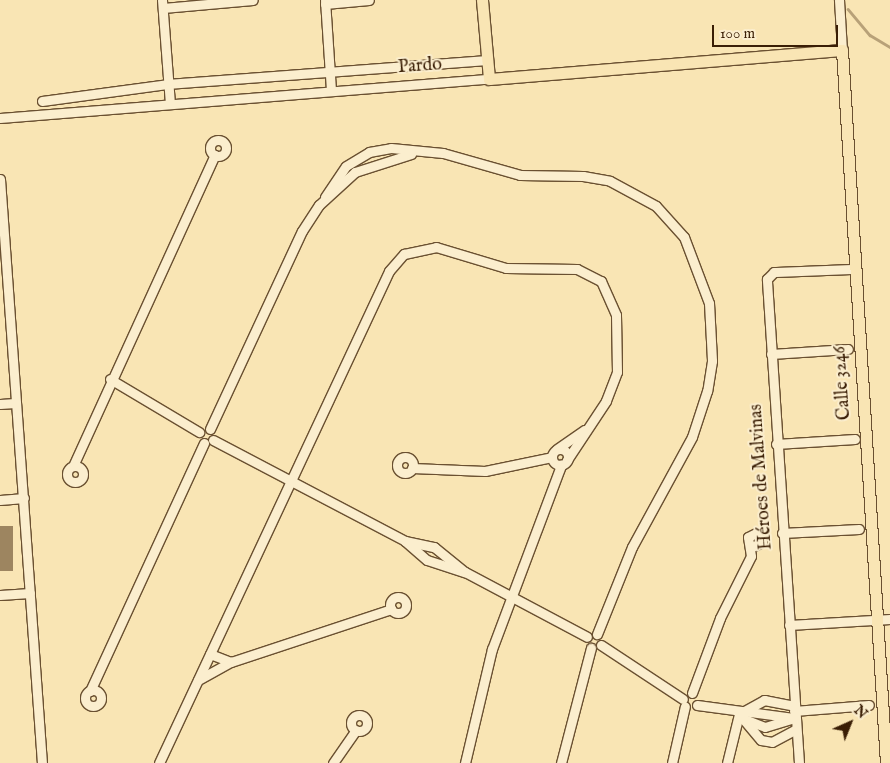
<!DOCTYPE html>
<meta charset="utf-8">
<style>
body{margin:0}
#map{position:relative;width:890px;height:763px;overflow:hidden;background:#f9e5b4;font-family:"IM FELL English",serif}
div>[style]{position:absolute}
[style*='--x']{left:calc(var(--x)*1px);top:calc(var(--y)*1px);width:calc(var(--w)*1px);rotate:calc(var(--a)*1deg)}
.stream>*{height:2.5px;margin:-1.25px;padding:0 1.25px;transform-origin:1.25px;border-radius:1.25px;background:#b8a178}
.building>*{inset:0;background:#9d8560;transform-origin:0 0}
.roads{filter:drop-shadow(1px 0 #6a5031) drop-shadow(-1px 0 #6a5031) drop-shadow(0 1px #6a5031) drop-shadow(0 -1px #6a5031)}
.minor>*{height:9px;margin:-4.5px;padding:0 4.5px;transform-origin:4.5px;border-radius:4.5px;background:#fbeece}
.minor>.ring{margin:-4.5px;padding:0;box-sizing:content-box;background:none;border:9px solid #fbeece;border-radius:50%}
.major>*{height:11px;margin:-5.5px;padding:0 5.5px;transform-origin:5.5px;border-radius:5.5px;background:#f9e5b4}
span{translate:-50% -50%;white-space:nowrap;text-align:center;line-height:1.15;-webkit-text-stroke:4px #fbeece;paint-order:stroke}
.street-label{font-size:18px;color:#3a1e05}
.north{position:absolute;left:825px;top:698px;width:50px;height:50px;-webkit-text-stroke:4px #fbeece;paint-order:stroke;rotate:44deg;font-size:14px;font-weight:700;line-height:20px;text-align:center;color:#3a1e05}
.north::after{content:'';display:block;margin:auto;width:18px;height:22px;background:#3a1e05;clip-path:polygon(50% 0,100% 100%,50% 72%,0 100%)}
.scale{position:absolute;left:712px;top:25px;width:126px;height:22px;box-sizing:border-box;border:2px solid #3a1e05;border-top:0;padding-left:6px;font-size:15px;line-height:18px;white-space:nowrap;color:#3a1e05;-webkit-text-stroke:4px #fbeece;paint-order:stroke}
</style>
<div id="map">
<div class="stream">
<div style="--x:848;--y:9;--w:34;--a:50"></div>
<div style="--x:870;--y:35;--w:23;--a:31"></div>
</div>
<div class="building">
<div style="left:0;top:526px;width:13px;height:45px"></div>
</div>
<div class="roads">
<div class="minor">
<div style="--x:162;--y:0;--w:104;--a:85.6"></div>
<div style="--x:325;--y:0;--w:91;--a:86.2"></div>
<div style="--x:839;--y:0;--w:50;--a:86.6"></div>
<div style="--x:325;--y:4;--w:44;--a:-5.2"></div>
<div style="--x:163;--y:8;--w:90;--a:-5.1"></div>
<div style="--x:42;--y:101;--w:126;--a:-7.7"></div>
<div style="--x:167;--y:84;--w:321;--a:-4.3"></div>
<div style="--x:0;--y:118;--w:491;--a:-4.6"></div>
<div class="ring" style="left:210px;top:140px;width:7px;height:7px"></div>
<div style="--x:0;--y:179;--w:586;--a:85.89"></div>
<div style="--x:325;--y:197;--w:37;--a:-56"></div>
<div style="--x:346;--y:166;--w:27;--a:-31"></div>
<div style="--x:369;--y:152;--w:22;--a:-10"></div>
<div style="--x:391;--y:148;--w:52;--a:5.5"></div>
<div style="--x:443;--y:153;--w:80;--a:15.9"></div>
<div style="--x:520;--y:175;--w:63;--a:0.9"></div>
<div style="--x:583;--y:176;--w:27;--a:10"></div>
<div style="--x:610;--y:181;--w:52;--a:28.5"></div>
<div style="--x:656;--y:206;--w:42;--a:47.9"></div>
<div style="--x:684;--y:237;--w:71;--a:69.3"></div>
<div style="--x:709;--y:303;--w:58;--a:87"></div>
<div style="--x:712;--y:361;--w:30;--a:99"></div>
<div style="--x:707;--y:391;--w:48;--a:108.1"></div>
<div style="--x:692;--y:437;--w:125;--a:118.6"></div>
<div style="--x:632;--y:547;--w:94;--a:111.9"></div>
<div style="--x:771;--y:354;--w:77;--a:-3.7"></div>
<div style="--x:110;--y:379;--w:104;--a:30.8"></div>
<div style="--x:0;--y:404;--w:15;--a:-4"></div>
<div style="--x:210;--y:429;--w:218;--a:-65.1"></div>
<div style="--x:302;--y:231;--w:31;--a:-57"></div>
<div style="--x:319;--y:205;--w:49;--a:-42.5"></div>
<div style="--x:355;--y:172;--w:59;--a:-17.8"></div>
<div style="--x:213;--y:440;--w:217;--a:27.7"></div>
<div style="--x:405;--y:541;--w:29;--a:41"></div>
<div style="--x:427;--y:560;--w:40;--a:18"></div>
<div style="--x:465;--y:572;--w:138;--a:28"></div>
<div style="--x:776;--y:444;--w:79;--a:-3.6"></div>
<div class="ring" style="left:552px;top:449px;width:7px;height:7px"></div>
<div style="--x:557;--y:449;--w:33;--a:-35"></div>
<div class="ring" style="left:397px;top:457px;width:7px;height:7px"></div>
<div style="--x:73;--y:466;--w:342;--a:-65.5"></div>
<div class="ring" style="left:67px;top:466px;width:7px;height:7px"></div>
<div style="--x:412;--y:468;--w:73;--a:2.4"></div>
<div style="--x:485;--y:471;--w:68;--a:-11.8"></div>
<div style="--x:0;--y:500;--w:24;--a:-5"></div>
<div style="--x:782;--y:533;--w:77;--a:-3"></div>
<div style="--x:405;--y:541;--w:30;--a:12"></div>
<div style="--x:434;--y:547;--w:40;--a:39"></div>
<div style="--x:0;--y:595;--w:30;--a:-4"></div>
<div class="ring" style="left:390px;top:597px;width:7px;height:7px"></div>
<div style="--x:789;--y:625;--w:101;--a:-3.4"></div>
<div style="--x:601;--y:645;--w:98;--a:33.4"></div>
<div style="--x:210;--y:654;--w:22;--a:21"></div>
<div style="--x:198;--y:680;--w:38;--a:-29"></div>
<div style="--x:231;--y:662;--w:169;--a:-18.3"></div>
<div class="ring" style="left:85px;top:690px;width:7px;height:7px"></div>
<div style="--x:90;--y:691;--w:273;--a:-65.3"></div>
<div style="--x:692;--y:693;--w:80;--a:-69.5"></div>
<div style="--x:720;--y:618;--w:69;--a:-63.4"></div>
<div style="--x:751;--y:556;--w:19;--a:-99"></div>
<div style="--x:748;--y:537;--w:9;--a:-27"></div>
<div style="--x:756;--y:533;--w:11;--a:56"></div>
<div style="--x:762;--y:542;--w:11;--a:153"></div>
<div style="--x:697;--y:705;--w:99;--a:7.6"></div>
<div style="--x:794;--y:711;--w:75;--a:-4.6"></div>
<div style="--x:739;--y:714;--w:34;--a:50"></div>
<div style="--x:761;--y:740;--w:11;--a:10"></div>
<div style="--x:772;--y:742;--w:26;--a:-28"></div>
<div class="ring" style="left:351px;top:715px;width:7px;height:7px"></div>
<div style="--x:744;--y:719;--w:22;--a:21"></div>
<div style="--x:765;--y:727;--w:30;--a:-17"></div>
<div style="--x:159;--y:763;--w:543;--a:-64.94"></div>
<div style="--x:389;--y:271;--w:23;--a:-49"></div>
<div style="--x:404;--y:254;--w:33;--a:-12"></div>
<div style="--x:436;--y:247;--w:73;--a:16.7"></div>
<div style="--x:506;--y:268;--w:71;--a:0.8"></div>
<div style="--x:577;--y:269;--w:27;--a:27"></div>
<div style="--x:601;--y:281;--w:37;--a:66"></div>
<div style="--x:616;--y:315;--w:57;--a:89"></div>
<div style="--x:617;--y:372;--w:31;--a:111"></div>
<div style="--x:606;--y:401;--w:71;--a:123.5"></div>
<div style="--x:333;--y:763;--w:40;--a:-55.1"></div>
<div style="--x:465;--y:763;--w:117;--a:-76.7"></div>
<div style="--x:492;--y:649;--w:197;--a:-69.4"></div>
<div style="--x:561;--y:763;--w:119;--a:-75.4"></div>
<div style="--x:672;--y:763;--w:58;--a:-77.2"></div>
<div style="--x:727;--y:763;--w:50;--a:-76.2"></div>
<div style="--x:739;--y:714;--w:29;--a:-29"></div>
<div style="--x:764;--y:700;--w:31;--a:11"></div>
<div style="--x:799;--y:763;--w:485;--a:-93.8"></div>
<div style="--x:767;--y:279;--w:10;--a:-45"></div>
<div style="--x:774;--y:272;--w:79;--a:-2.2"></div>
</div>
<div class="major">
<div style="--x:482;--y:0;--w:79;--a:84.9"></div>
<div style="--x:489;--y:79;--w:354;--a:-4.7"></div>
<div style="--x:842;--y:50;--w:714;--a:86.47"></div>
</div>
</div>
<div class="street-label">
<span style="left:420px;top:67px;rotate:-4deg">Pardo</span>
<span style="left:843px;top:383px;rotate:-94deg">Calle 3246</span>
<span style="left:762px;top:477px;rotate:-94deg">Héroes de Malvinas</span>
</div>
<div class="north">N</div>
<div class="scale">100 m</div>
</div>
